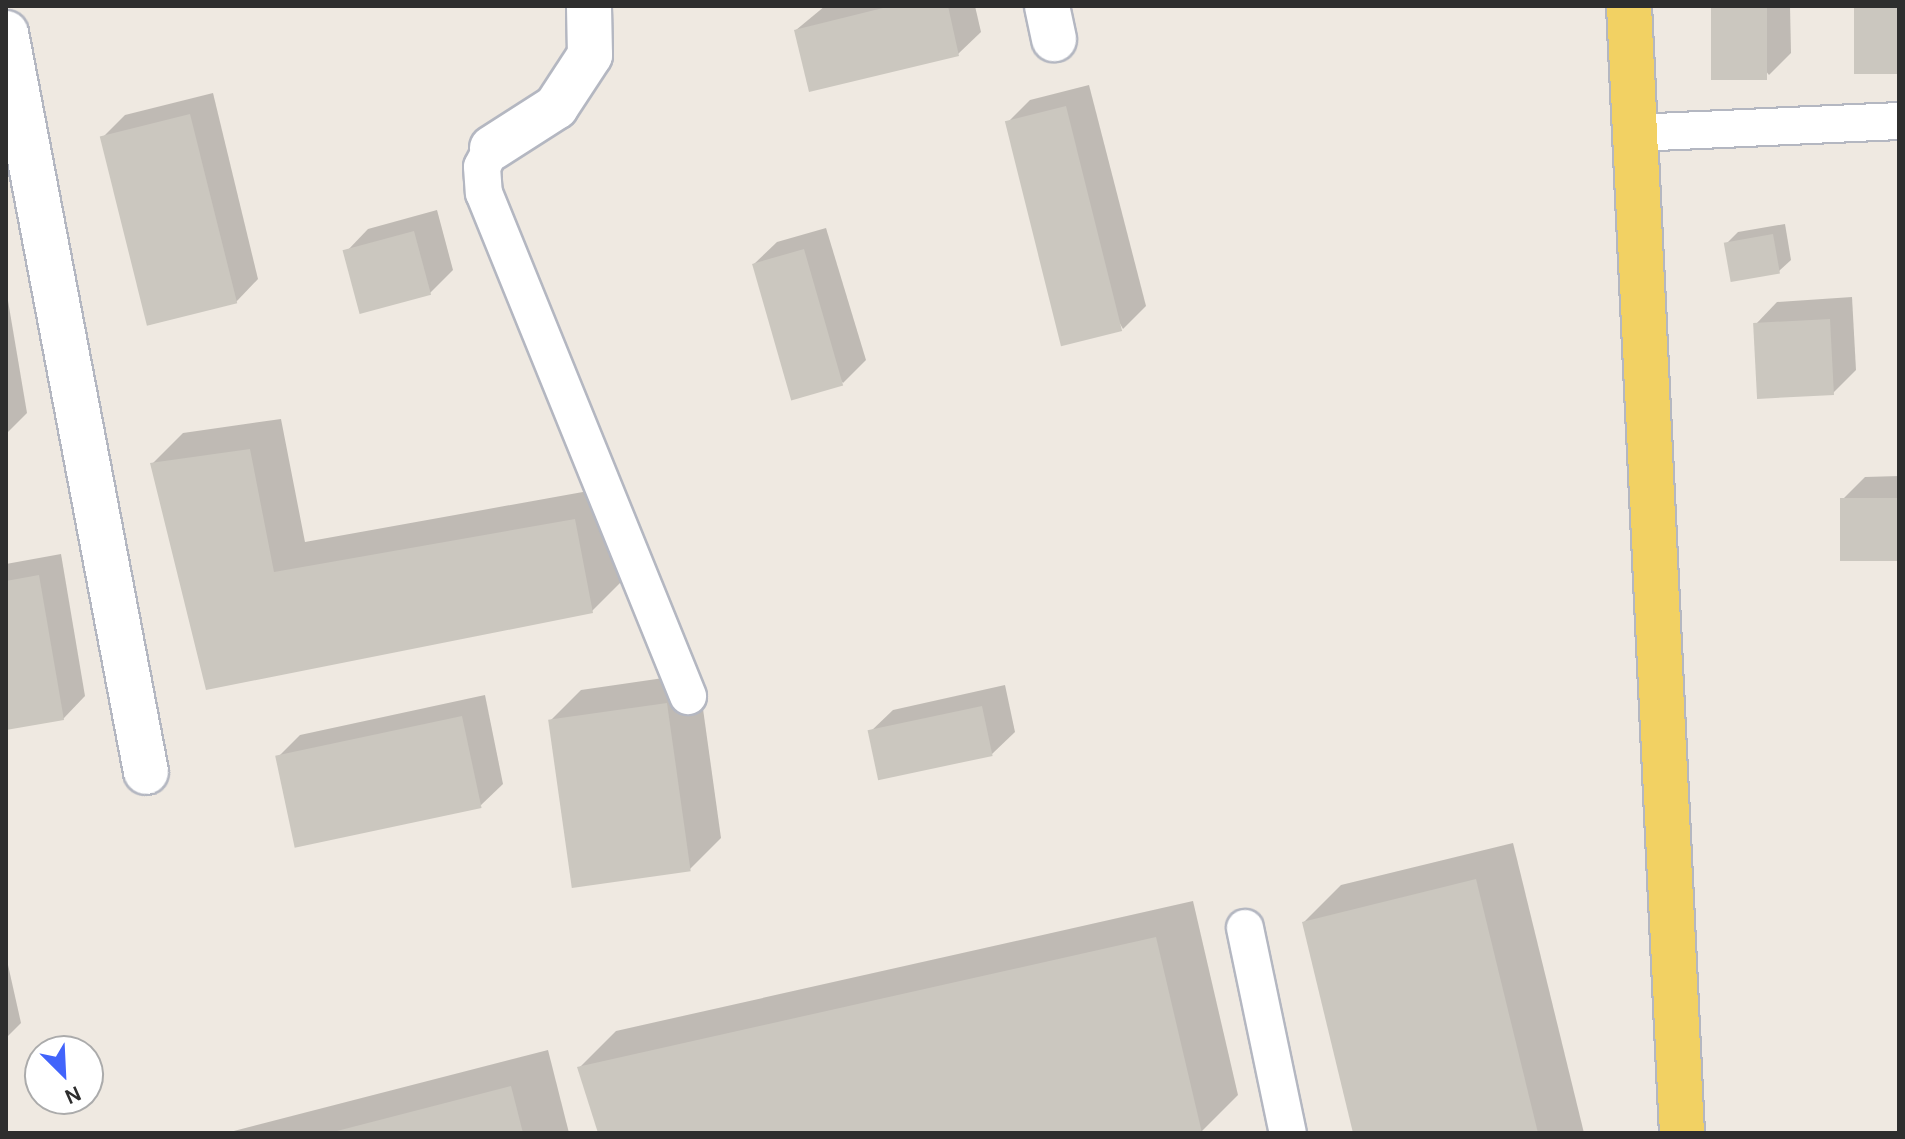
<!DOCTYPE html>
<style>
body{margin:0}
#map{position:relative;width:1905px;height:1139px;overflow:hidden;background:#efe9e1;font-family:Karla,sans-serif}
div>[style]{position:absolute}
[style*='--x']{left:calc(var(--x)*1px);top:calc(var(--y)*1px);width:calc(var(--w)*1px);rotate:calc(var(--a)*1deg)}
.shadow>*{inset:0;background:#0003}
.building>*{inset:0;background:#cbc7bf;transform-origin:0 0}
.roads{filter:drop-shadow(2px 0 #b4b7c1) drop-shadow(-2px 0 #b4b7c1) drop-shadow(0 2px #b4b7c1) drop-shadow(0 -2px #b4b7c1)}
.lane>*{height:36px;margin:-18px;padding:0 18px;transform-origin:18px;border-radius:18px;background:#fff}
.street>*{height:44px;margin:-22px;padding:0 22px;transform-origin:22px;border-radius:22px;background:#fff}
.primary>*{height:44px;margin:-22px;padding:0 22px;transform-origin:22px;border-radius:22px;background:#f2d163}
span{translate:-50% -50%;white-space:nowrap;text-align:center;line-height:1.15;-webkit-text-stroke:8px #fff;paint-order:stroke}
.frame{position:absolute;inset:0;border:8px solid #2e2e2e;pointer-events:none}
.north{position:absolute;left:24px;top:1035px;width:80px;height:80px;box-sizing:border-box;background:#fff;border:2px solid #ababab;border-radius:50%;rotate:156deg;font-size:22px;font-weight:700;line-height:32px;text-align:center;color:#2e2e2e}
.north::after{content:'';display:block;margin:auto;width:28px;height:36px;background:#4264fb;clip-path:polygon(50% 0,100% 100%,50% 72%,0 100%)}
</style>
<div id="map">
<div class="shadow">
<div style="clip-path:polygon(825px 6px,975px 6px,981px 32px,958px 54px,796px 30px)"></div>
<div style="clip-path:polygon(1713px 6px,1790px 6px,1791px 53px,1769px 75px)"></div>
<div style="clip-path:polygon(1089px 85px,1146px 306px,1123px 329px,1007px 123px,1030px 100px)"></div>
<div style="clip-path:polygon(213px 93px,258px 279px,236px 302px,102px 138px,125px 115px)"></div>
<div style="clip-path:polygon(437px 210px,453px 270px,430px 293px,346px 252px,368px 229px)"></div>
<div style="clip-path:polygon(1785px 224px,1791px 260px,1779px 271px,1726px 244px,1738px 232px)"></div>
<div style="clip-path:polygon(826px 228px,866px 360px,843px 383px,754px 264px,777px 242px)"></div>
<div style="clip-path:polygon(6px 289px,27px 413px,6px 434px)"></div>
<div style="clip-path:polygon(1852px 297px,1856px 370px,1833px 393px,1755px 325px,1777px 302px)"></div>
<div style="clip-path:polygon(281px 419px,305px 542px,605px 488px,623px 580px,592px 611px,208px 687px,152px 464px,183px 433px)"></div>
<div style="clip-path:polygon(1899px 476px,1899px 559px,1842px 500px,1865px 477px)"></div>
<div style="clip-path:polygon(61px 554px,85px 696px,63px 719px,6px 728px,6px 564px)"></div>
<div style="clip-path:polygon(698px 673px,721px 838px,690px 869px,550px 721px,581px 690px)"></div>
<div style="clip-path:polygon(1005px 685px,1015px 732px,992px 754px,870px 732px,893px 710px)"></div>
<div style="clip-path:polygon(485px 695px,503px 784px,480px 806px,277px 758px,300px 735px)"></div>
<div style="clip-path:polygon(1513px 843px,1584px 1133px,1355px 1133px,1304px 922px,1341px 885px)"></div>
<div style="clip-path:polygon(1193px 901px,1238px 1095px,1201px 1132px,600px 1133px,579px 1068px,616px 1031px)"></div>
<div style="clip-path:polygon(6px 956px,21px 1023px,6px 1038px)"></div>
<div style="clip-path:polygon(548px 1050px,569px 1133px,226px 1133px)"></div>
</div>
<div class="building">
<div style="clip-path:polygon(891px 6px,948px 6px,959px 56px,809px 92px,794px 30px)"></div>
<div style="left:1711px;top:6px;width:56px;height:74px"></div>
<div style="left:1854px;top:6px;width:45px;height:68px"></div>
<div style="left:1066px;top:106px;width:232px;height:63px;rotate:76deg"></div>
<div style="left:190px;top:114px;width:195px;height:93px;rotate:76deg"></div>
<div style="left:414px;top:231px;width:66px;height:74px;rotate:75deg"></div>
<div style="left:1773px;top:234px;width:40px;height:50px;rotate:80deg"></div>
<div style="left:804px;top:249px;width:142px;height:54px;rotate:74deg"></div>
<div style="left:1830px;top:319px;width:76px;height:77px;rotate:87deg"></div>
<div style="clip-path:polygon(250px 449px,274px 572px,575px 519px,593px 613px,206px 690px,150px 463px)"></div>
<div style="left:1899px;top:498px;width:63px;height:59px;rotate:90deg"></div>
<div style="clip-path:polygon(39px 575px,64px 720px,6px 730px,6px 581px)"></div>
<div style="left:667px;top:703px;width:170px;height:120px;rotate:82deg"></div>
<div style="left:982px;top:706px;width:51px;height:117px;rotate:78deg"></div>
<div style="left:462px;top:716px;width:94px;height:191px;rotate:78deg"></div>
<div style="clip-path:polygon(1476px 879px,1538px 1133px,1353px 1133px,1302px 922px)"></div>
<div style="clip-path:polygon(1156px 937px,1202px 1133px,598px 1133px,577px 1067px)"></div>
<div style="clip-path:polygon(511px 1086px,523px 1133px,333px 1133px,333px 1132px)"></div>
</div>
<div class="roads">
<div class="lane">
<div style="--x:1635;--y:133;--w:264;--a:-2.6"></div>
<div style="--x:492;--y:148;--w:21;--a:118"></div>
<div style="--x:482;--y:167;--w:26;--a:86"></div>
<div style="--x:484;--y:193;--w:543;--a:67.92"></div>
<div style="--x:1245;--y:928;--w:209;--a:78.2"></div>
</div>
<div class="street">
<div style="--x:1047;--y:6;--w:34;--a:78"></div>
<div style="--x:6;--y:33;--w:752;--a:79.27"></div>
<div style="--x:492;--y:148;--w:76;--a:-32.6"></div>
<div style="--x:556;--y:107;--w:62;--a:-56.8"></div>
<div style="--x:590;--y:55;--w:49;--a:-91.2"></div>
</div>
<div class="primary">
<div style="--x:1629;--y:6;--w:1128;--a:87.31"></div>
</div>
</div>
<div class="frame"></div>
<div class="north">N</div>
</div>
